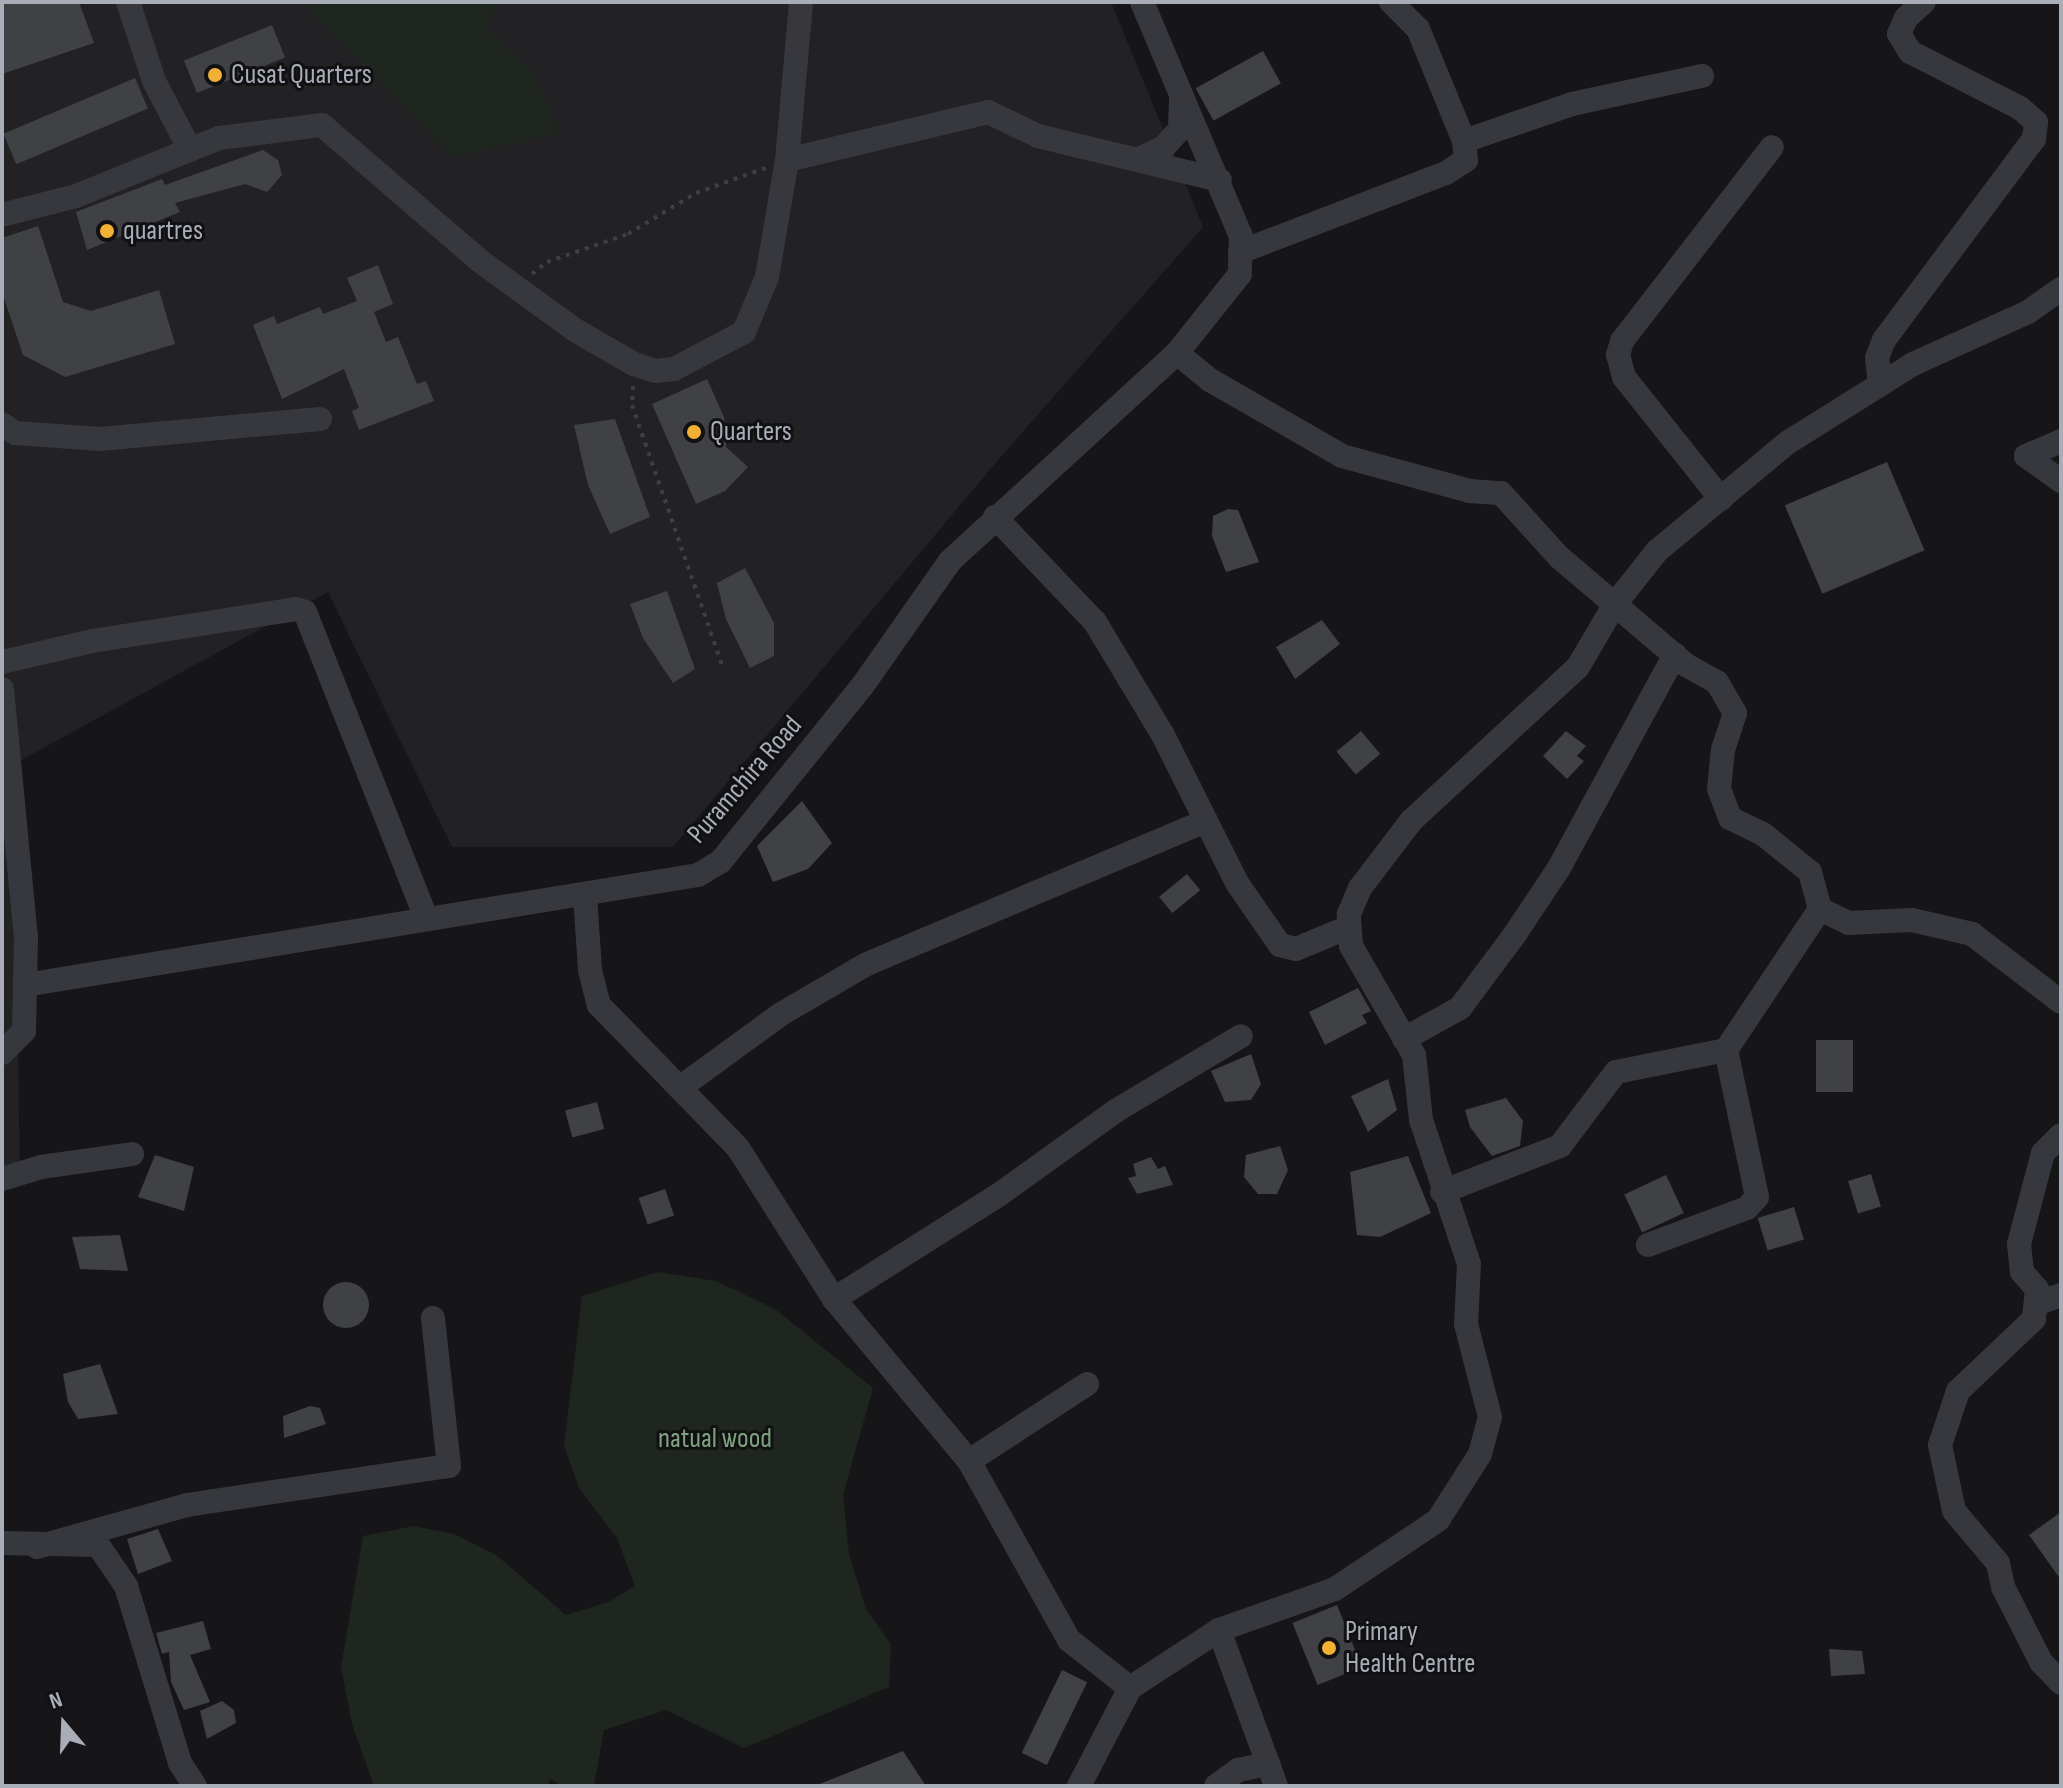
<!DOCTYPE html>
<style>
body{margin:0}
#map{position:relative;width:2063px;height:1788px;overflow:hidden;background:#161618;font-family:"Sofia Sans Condensed",sans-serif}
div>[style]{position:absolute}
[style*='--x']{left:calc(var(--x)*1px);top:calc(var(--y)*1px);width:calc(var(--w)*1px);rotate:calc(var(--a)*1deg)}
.built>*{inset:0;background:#222225}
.green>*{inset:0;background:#1e261f}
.building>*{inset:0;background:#404145;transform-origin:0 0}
.round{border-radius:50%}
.path>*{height:4px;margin-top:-2px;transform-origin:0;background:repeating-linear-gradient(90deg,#3d3f44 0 4px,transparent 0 10px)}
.minor>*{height:24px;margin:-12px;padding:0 12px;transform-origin:12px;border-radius:12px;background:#37383d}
.dots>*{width:22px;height:22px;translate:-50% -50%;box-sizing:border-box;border:4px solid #111113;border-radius:50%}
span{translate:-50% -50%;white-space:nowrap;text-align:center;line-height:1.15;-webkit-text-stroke:6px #111113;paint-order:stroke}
.poi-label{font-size:28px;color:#a8adb8}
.left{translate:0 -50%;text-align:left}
.street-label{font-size:28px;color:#a8adb8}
.park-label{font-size:28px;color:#7fa381}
.frame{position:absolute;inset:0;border:4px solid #a8adb8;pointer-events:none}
.north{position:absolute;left:24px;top:1684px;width:80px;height:80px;-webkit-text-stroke:6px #111113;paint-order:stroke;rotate:341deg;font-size:22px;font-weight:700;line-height:32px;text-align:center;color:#a8adb8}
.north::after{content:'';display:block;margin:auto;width:28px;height:36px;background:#a8adb8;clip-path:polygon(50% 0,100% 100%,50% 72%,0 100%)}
</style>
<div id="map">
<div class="built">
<div style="clip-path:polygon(2px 2px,1111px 2px,1203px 227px,998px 460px,673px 847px,452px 847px,328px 592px,14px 764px,20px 1182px,2px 1183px)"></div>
</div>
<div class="green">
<div style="clip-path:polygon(302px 2px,494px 2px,489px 31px,534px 74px,560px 132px,453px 158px)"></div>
<div style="clip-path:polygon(658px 1272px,716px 1281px,775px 1309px,873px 1388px,843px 1495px,849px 1554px,866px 1609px,891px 1645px,889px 1687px,744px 1748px,666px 1710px,604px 1730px,594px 1786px,563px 1786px,550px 1779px,548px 1786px,374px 1786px,352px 1724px,341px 1667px,363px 1536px,414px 1526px,454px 1534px,496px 1555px,566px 1615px,608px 1602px,635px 1586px,617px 1538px,579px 1488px,564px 1446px,582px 1296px)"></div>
</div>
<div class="building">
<div style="clip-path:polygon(2px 2px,79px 2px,94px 43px,2px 74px)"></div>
<div style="left:272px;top:25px;width:35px;height:95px;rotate:68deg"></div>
<div style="left:1263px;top:51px;width:37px;height:77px;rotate:61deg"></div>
<div style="left:135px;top:78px;width:33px;height:143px;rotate:67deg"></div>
<div style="clip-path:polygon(263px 150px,278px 160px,282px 175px,267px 192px,245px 184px,175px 203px,180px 212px,87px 250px,76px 212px,162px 179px,165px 185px)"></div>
<div style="clip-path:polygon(38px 226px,63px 302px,91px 311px,159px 290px,175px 344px,65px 377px,23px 355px,2px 292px,2px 238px)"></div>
<div style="clip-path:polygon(378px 265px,393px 304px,374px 312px,386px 342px,398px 337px,417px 384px,426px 381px,434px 401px,359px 430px,352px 411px,359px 408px,344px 369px,282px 399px,253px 325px,274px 316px,277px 324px,320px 307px,323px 314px,357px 301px,347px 278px)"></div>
<div style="clip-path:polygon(707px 379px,724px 417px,726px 447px,748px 467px,725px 491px,696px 504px,652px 404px)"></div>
<div style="clip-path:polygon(615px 419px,650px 517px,610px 534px,588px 485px,574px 425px)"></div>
<div style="left:1887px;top:462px;width:96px;height:111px;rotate:67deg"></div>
<div style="clip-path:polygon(1228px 509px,1238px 510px,1259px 562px,1226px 572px,1212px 536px,1213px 516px)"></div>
<div style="clip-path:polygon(745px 568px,774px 623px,774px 656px,750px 668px,726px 619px,717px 583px)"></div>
<div style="clip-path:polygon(667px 591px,695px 669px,673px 683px,643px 638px,630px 604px)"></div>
<div style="clip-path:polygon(1322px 620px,1340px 644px,1295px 679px,1276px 647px)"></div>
<div style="left:1361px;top:731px;width:30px;height:32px;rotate:50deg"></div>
<div style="clip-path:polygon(1566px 731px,1586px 746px,1577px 756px,1584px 761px,1567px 779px,1543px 756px)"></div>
<div style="clip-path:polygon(802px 801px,832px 843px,808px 869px,773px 882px,757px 846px)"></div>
<div style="left:1187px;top:874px;width:21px;height:36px;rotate:51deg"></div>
<div style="clip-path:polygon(1358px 988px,1371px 1011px,1362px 1015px,1367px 1023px,1325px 1045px,1309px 1012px)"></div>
<div style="left:1816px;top:1040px;width:37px;height:52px"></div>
<div style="clip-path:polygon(1251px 1054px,1261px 1084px,1251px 1100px,1225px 1102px,1211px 1071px)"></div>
<div style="clip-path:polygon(1388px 1079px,1397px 1110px,1368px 1132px,1351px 1096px)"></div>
<div style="clip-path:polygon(1506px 1098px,1523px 1121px,1520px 1146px,1492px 1156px,1470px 1127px,1465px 1110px)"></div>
<div style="left:597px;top:1102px;width:28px;height:33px;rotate:75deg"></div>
<div style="clip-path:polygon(1280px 1146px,1288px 1170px,1277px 1194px,1258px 1194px,1244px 1177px,1246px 1155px)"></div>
<div style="clip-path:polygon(155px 1155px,194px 1167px,184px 1211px,138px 1197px)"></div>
<div style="clip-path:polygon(1408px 1156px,1431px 1213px,1380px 1237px,1357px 1235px,1350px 1172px)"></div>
<div style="clip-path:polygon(1151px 1157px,1158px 1169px,1165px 1166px,1173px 1185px,1137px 1194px,1128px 1178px,1136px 1176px,1133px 1164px)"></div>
<div style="left:1871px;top:1174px;width:34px;height:24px;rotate:73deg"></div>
<div style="left:1666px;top:1175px;width:42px;height:46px;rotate:65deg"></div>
<div style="left:665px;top:1189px;width:28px;height:28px;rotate:71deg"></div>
<div style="left:1794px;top:1207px;width:34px;height:38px;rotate:73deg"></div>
<div style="clip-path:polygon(120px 1235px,128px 1271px,80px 1269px,72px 1237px)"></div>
<div class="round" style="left:323px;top:1282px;width:46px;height:46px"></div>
<div style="clip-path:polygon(100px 1364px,118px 1414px,78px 1419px,68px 1402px,63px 1374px)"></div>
<div style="clip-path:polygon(310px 1406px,320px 1408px,326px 1424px,284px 1438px,283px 1416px)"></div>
<div style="clip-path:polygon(2061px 1512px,2061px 1580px,2029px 1535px)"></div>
<div style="clip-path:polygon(158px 1529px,172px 1561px,138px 1574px,127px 1539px)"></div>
<div style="left:1337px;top:1605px;width:67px;height:48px;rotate:68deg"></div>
<div style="clip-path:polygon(203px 1621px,211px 1649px,190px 1655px,210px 1702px,184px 1710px,171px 1682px,169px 1652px,162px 1654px,156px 1633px)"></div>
<div style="clip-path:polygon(1829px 1649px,1862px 1651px,1865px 1674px,1831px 1676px)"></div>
<div style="left:1062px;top:1670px;width:28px;height:92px;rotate:26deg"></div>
<div style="clip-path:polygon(222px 1701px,234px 1710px,236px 1723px,207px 1739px,200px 1711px)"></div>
<div style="clip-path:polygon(903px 1751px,926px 1786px,817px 1786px,817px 1785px)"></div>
</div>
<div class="path">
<div style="--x:532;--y:274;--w:19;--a:-39"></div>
<div style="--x:547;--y:262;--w:86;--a:-19.1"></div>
<div style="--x:628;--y:234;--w:79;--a:-31.1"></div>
<div style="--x:696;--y:193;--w:74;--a:-19.7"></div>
<div style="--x:633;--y:386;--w:19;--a:93"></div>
<div style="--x:632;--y:405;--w:278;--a:70.9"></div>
</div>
<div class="minor">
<div style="--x:128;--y:2;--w:83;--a:71.8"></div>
<div style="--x:154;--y:81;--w:78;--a:62.4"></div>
<div style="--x:1142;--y:2;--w:254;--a:67.1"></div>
<div style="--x:1241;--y:236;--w:38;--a:92"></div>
<div style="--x:1240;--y:274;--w:101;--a:128.6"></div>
<div style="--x:1177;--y:353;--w:43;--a:39.3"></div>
<div style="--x:1210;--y:380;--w:152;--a:29.9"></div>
<div style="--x:1342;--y:456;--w:133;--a:15.3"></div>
<div style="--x:1470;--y:491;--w:31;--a:4"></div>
<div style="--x:1501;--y:493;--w:86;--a:47.8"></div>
<div style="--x:1559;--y:557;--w:167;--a:40.4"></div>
<div style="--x:1686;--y:665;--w:35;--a:29"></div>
<div style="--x:1717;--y:682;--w:36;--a:60"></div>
<div style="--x:1735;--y:713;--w:38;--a:108"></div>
<div style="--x:1723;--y:749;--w:40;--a:95.7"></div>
<div style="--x:1719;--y:789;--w:31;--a:69"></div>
<div style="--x:1730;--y:818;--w:37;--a:26"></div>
<div style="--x:1763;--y:834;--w:60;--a:39"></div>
<div style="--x:1810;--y:872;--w:38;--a:75"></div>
<div style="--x:1820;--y:909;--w:32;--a:26"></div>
<div style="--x:1849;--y:923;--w:63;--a:-2.7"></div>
<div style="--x:1912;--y:920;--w:62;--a:13.1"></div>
<div style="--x:1972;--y:934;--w:112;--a:37.4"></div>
<div style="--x:1464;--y:141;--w:114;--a:-18.9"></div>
<div style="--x:1572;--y:104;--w:133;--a:-12.2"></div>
<div style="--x:787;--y:160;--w:207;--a:-13.4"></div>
<div style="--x:988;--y:112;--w:55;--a:25.6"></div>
<div style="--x:1038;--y:136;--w:187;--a:13.6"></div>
<div style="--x:1137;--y:160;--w:29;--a:-25"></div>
<div style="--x:1163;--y:148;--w:25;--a:-48"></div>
<div style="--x:1180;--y:129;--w:31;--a:-88"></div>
<div style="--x:2;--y:215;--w:76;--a:-14.4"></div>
<div style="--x:76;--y:196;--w:154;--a:-22.1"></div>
<div style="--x:219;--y:138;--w:104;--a:-7.2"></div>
<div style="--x:322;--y:125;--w:208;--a:40.7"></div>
<div style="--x:480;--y:261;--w:117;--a:36"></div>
<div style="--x:575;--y:330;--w:68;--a:30"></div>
<div style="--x:634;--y:364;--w:22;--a:18"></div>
<div style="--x:655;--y:371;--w:19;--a:-6"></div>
<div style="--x:674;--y:369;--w:79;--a:-27.9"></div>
<div style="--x:744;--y:332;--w:60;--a:-67.3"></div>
<div style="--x:767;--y:277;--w:119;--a:-80.3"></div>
<div style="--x:787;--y:160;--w:159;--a:-84.9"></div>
<div style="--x:1240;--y:252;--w:221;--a:-21"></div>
<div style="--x:1446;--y:173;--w:24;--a:-33"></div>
<div style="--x:1466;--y:160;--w:19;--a:-96"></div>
<div style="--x:1464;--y:141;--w:121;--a:-112.3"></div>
<div style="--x:1418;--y:29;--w:38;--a:-135"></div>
<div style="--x:1880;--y:385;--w:27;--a:-96"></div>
<div style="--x:1877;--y:358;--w:19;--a:-69"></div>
<div style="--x:1884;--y:340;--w:251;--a:-53.3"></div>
<div style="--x:2034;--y:139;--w:17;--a:-83"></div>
<div style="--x:2036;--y:122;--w:21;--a:-139"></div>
<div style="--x:2020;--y:108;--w:123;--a:-153"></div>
<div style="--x:1910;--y:52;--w:21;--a:-121"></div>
<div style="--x:1899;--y:34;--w:17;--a:-66"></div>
<div style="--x:1906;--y:18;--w:24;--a:-42"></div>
<div style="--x:2;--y:424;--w:16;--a:35"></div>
<div style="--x:15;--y:433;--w:85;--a:4"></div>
<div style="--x:100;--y:439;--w:221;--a:-5.2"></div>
<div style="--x:2026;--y:456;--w:43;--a:35.5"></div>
<div style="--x:2026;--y:456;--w:38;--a:-23"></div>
<div style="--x:1721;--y:499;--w:156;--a:-128.5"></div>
<div style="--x:1624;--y:377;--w:23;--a:-105"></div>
<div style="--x:1618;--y:355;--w:15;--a:-74"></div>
<div style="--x:1622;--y:341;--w:245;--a:-52.3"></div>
<div style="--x:995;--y:517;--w:145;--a:46.4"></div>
<div style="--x:1095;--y:622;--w:132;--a:59"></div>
<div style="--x:1163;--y:735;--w:165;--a:63.4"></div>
<div style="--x:1237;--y:883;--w:75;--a:55.3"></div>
<div style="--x:1280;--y:945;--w:16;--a:14"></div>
<div style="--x:1296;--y:949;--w:57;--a:-22.5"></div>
<div style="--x:2;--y:662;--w:92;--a:-13.1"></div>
<div style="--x:92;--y:641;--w:206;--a:-8.9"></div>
<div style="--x:296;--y:609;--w:9;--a:18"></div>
<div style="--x:305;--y:612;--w:328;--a:68.4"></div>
<div style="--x:2;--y:689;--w:249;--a:84.5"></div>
<div style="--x:26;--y:937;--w:94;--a:91.2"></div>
<div style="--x:24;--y:1031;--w:31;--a:135"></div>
<div style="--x:585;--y:896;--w:74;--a:86.1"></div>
<div style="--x:590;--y:970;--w:36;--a:76"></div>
<div style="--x:599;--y:1005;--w:199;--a:45.8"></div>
<div style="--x:738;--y:1148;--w:179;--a:57.6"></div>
<div style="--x:834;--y:1299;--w:211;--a:50.2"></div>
<div style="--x:969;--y:1461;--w:205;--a:60.8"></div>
<div style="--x:1069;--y:1640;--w:78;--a:38.2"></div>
<div style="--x:25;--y:985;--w:682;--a:-9.28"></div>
<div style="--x:698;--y:875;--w:27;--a:-31"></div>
<div style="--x:721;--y:861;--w:226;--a:-51.1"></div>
<div style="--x:863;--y:685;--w:151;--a:-54.9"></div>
<div style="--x:950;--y:561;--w:308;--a:-42.5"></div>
<div style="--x:1404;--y:1039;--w:64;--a:-29"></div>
<div style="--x:1460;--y:1008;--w:89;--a:-53.3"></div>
<div style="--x:1513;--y:937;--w:83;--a:-56.3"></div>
<div style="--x:1559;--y:868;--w:243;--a:-61.5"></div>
<div style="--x:681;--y:1087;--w:124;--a:-36.1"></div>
<div style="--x:781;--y:1014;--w:99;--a:-30.2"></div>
<div style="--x:867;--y:964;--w:365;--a:-22.9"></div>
<div style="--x:2061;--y:1135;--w:25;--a:135"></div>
<div style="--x:2043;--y:1153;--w:94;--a:104.8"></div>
<div style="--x:2019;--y:1244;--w:28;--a:84"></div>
<div style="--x:2022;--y:1272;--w:23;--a:49"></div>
<div style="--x:2037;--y:1289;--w:30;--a:96"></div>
<div style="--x:2034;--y:1319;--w:105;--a:136.5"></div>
<div style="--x:1958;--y:1391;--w:57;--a:108.4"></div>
<div style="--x:1940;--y:1445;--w:67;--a:78"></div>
<div style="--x:1954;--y:1511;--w:68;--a:49.8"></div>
<div style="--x:1998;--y:1563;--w:25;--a:78"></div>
<div style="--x:2003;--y:1587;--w:84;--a:63.1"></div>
<div style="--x:2041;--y:1662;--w:29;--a:46"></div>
<div style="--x:2;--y:1179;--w:41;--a:-17.1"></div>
<div style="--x:41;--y:1167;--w:92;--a:-8.1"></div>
<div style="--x:1442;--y:1192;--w:127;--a:-21.3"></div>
<div style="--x:1560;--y:1146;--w:93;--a:-52.9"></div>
<div style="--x:1616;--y:1072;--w:112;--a:-11.3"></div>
<div style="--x:1648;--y:1245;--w:106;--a:-20.5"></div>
<div style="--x:1747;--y:1208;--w:15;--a:-48"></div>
<div style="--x:1757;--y:1197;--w:150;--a:-101.9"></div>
<div style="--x:1726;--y:1050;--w:169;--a:-56.3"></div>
<div style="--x:834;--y:1299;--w:196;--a:-32.3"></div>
<div style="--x:1000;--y:1194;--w:144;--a:-35.7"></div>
<div style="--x:1117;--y:1110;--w:144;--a:-30.8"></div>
<div style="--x:2036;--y:1304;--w:27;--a:-20"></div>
<div style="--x:969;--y:1461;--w:141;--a:-33.1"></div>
<div style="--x:2;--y:1543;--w:96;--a:1.2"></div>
<div style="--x:98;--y:1545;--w:50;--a:55.7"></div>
<div style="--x:126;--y:1586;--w:185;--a:73"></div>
<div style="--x:180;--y:1763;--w:27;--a:57"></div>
<div style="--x:37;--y:1547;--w:156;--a:-15.6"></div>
<div style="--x:187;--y:1505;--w:265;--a:-8.5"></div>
<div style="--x:449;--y:1466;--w:149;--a:-96.2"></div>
<div style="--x:1219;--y:1630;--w:166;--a:69.9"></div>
<div style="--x:1079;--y:1786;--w:110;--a:-62.5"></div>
<div style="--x:1130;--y:1688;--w:106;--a:-33.1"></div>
<div style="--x:1219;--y:1630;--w:123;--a:-19.5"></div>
<div style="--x:1335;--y:1589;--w:124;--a:-33.8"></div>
<div style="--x:1438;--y:1520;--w:78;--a:-57.5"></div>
<div style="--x:1480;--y:1454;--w:38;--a:-75"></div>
<div style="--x:1490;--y:1417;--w:96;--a:-104.5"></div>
<div style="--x:1466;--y:1324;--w:60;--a:-87.1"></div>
<div style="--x:1469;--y:1264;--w:152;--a:-108.4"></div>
<div style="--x:1421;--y:1120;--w:65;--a:-96.1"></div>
<div style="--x:1414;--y:1055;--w:126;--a:-120"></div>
<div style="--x:1351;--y:946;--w:32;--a:-94"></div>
<div style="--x:1349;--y:914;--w:28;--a:-67"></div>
<div style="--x:1360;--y:888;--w:84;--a:-52.7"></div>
<div style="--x:1411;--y:821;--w:227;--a:-42.7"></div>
<div style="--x:1578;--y:667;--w:73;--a:-59.6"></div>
<div style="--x:1615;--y:604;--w:68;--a:-51.6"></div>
<div style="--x:1657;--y:551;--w:169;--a:-39.7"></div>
<div style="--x:1787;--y:443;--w:149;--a:-32.1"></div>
<div style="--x:1913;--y:364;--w:126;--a:-24.3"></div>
<div style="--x:2028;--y:312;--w:40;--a:-34.9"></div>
<div style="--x:1216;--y:1786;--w:27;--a:-36"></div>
<div style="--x:1238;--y:1770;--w:31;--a:-11"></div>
</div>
<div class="dots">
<div style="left:215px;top:75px;background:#f2b134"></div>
<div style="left:107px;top:231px;background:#f2b134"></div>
<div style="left:694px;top:432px;background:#f2b134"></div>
<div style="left:1329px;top:1648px;background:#f2b134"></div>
</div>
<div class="poi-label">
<span class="left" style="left:231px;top:75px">Cusat Quarters</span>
<span class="left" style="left:123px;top:231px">quartres</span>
<span class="left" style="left:710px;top:432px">Quarters</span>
<span class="left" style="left:1345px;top:1648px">Primary<br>Health Centre</span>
</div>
<div class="street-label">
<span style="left:745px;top:780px;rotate:-49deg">Puramchira Road</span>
</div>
<div class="park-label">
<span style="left:715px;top:1439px">natual wood</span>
</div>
<div class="frame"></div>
<div class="north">N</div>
</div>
